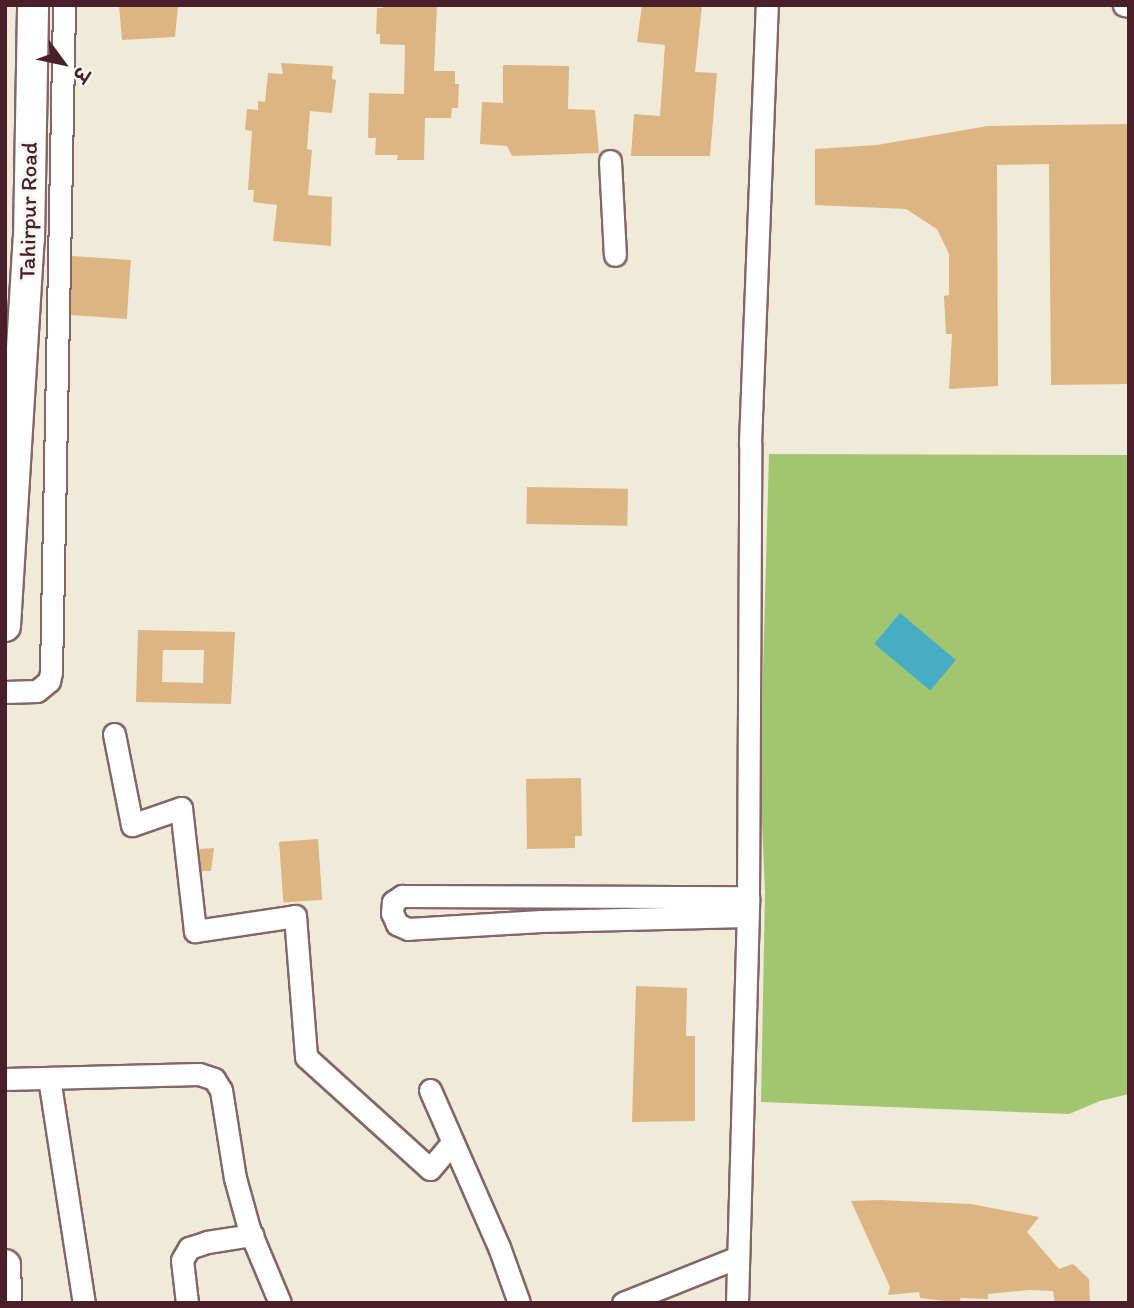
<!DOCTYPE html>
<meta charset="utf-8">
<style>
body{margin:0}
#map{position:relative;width:1134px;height:1308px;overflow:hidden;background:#f0ebd9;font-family:Itim,"Playpen Sans Deva",sans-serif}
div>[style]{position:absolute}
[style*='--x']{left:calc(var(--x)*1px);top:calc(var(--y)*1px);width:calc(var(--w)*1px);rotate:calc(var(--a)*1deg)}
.green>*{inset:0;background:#a2c670}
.water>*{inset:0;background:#46adc5;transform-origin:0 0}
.building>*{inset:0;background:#dcb582;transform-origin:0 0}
.roads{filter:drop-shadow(2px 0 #846668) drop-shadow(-2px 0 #846668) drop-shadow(0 2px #846668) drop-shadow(0 -2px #846668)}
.street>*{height:21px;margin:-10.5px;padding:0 10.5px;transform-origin:10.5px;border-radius:10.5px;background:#fff}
.secondary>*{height:30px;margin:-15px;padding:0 15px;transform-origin:15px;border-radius:15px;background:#fff}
span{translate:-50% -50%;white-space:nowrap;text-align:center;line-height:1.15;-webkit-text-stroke:6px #f6f6f2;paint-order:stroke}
.street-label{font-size:23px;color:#4a1f2b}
.frame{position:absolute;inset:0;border:7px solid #4a1f2b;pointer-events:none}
.north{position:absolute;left:28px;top:28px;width:70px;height:70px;-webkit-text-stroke:5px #f6f6f2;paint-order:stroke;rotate:123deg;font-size:19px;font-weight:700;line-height:28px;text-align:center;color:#4a1f2b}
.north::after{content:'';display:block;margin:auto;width:24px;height:32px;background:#4a1f2b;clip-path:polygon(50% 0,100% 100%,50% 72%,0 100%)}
</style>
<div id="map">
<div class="green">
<div style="clip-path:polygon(769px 454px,1129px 455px,1129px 1094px,1100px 1101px,1069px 1114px,761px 1102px,765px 892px,760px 777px)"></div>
</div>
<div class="water">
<div style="left:900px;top:613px;width:73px;height:40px;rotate:40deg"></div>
</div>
<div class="building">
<div style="clip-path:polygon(119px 5px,178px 6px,175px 37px,122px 40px)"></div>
<div style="clip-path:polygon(383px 5px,437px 5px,434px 71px,455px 71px,455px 84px,459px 84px,458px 108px,452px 108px,451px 118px,425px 118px,424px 160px,397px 160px,398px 155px,375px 155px,376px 138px,368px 138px,369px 93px,404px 94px,405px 45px,380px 44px,380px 34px,376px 34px,377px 8px,383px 8px)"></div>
<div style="clip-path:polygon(642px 5px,702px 5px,695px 72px,717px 73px,710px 156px,631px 156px,634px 114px,660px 116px,665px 45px,637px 42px)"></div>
<div style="clip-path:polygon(281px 63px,333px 66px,332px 79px,336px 80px,332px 113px,310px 111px,307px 149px,312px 150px,308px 195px,332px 197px,331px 246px,273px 241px,277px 205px,253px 202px,254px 190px,248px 190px,252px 131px,245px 130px,247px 109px,258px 110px,258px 101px,265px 102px,268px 73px,283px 74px)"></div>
<div style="clip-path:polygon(503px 65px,569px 66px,568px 109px,595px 110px,599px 153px,512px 156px,507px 146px,480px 144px,482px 102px,503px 103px)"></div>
<div style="clip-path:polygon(1129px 124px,1129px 384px,1051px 385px,1049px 164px,997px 165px,998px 386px,949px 389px,952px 334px,946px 334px,944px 296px,949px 295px,949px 254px,937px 229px,906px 209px,815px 205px,815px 149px,877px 145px,988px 126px)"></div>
<div style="left:72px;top:256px;width:59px;height:59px;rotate:4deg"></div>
<div style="left:527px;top:487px;width:101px;height:37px;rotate:1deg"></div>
<div style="clip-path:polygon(evenodd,138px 630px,235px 632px,231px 704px,136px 702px,138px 630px,163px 650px,204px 650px,203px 683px,162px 682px,163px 650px)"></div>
<div style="clip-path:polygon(581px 778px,582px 836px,575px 836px,575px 848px,527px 849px,526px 779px)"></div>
<div style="left:318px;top:839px;width:61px;height:39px;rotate:86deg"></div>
<div style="clip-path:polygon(214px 848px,211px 871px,201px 871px,199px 849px)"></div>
<div style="clip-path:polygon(636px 986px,687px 988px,686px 1036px,695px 1036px,695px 1121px,632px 1122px)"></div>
<div style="clip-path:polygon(880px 1200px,971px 1204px,1039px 1217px,1027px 1232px,1059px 1269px,1073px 1264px,1089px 1279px,1090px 1303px,1055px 1303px,1053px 1291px,1029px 1290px,988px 1294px,988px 1299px,960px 1298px,961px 1303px,920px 1298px,919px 1292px,888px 1295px,890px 1287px,851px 1201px)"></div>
</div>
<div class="roads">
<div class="street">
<div style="--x:1124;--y:5;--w:5;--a:11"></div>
<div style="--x:610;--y:161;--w:94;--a:87"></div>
<div style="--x:5;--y:692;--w:32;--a:-2"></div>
<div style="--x:37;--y:691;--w:16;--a:-40"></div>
<div style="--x:49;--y:681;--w:9;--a:-77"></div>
<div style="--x:51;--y:672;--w:667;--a:-88.88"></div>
<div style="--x:114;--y:734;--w:93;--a:78.8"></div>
<div style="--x:132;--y:825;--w:52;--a:-19.1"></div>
<div style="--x:181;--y:808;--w:124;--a:83.5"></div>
<div style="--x:195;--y:931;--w:101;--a:-8.5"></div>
<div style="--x:295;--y:916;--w:141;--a:85.5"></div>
<div style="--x:306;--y:1057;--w:167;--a:42.1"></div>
<div style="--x:430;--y:1169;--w:35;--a:-50"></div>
<div style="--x:747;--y:916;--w:206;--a:178.6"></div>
<div style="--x:541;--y:921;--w:133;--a:176.6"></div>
<div style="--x:408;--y:929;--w:12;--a:-156"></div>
<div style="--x:397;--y:924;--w:12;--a:-114"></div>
<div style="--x:392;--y:913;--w:11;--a:-85"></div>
<div style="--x:393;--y:902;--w:11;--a:-34"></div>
<div style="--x:402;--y:896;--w:346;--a:0.2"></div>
<div style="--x:49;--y:1078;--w:228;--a:81.2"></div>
<div style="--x:5;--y:1079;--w:194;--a:-1.5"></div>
<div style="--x:199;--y:1074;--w:16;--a:18"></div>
<div style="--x:214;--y:1079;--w:13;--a:58"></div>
<div style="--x:221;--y:1090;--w:89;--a:81"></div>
<div style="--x:235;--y:1178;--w:53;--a:74.6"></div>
<div style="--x:249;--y:1229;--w:80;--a:67.3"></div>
<div style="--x:430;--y:1090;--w:171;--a:66.3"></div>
<div style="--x:499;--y:1247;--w:59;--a:70.3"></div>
<div style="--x:187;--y:1303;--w:43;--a:-96.6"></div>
<div style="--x:182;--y:1260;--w:14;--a:-60"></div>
<div style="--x:189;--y:1248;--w:19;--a:-18"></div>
<div style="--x:207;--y:1242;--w:46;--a:-8.8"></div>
<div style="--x:623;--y:1303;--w:124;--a:-21.8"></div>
<div style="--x:737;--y:1303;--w:406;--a:-88.4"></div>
<div style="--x:748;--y:897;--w:454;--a:-89.7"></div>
<div style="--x:750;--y:443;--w:438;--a:-87.8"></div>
</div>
<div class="secondary">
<div style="--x:5;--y:626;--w:388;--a:-86.5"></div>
<div style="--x:29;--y:239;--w:234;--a:-89"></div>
<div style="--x:5;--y:1265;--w:38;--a:88"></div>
</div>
</div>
<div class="street-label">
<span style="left:28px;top:211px;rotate:-89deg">Tahirpur Road</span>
</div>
<div class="frame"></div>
<div class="north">उ</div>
</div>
